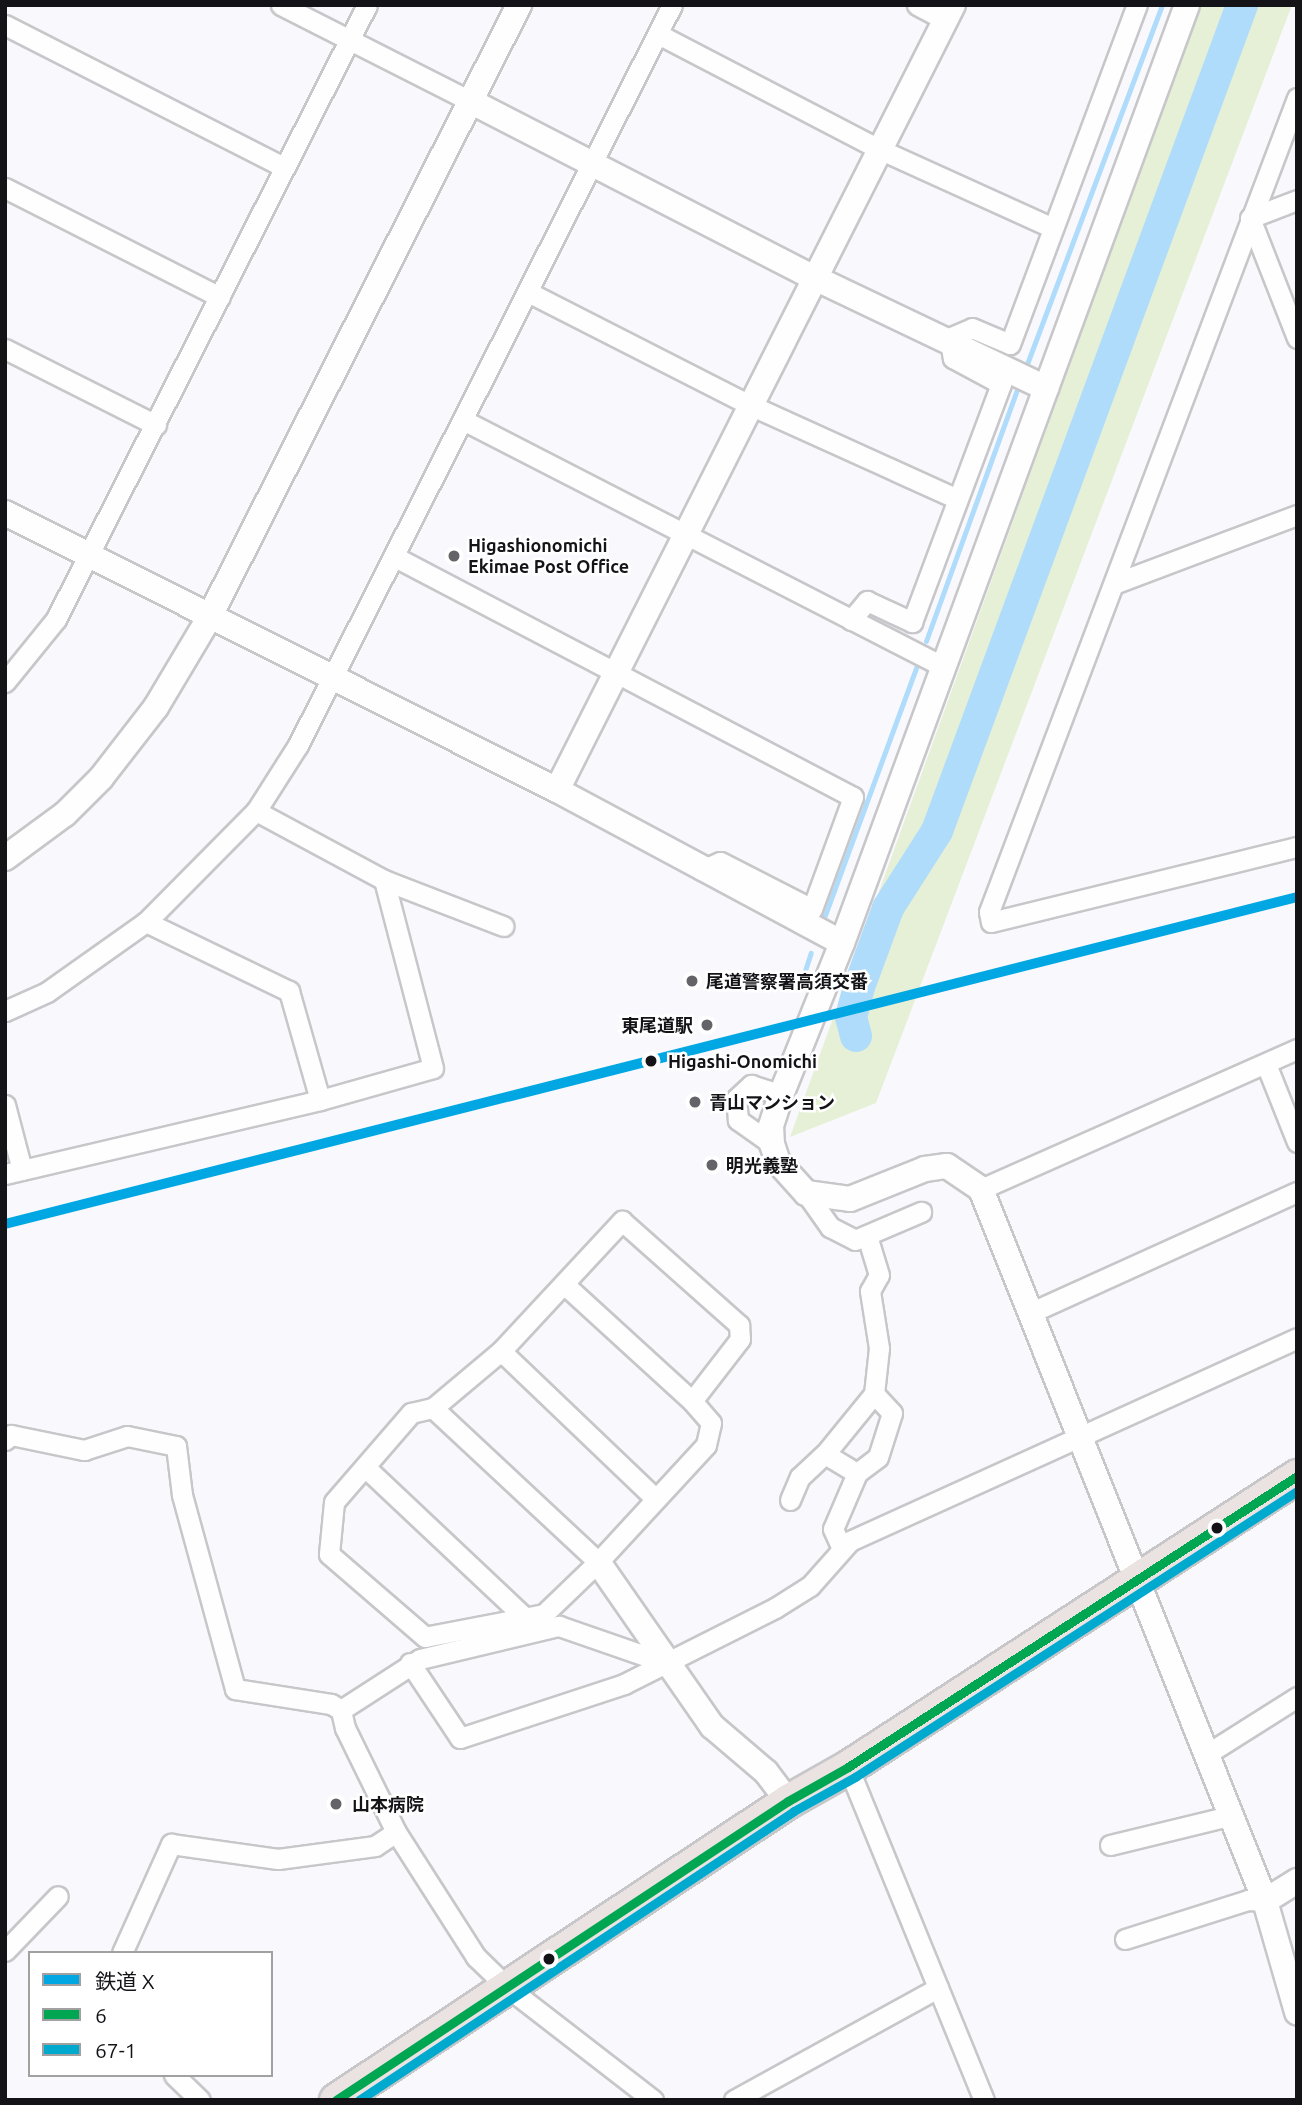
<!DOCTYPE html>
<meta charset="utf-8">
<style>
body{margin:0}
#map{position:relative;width:1302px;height:2105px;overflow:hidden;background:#f9f9fd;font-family:Ubuntu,"Noto Sans JP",sans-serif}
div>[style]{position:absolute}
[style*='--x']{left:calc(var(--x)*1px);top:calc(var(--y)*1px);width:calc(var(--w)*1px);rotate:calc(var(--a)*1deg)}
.green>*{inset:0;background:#e5f0d7}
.stream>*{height:5px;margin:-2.5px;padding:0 2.5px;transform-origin:2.5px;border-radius:2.5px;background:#b0dcfb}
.river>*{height:32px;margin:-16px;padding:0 16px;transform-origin:16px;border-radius:16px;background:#b0dcfb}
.roads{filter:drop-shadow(2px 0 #c7c7ca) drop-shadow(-2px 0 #c7c7ca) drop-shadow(0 2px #c7c7ca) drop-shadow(0 -2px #c7c7ca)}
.minor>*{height:19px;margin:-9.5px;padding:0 9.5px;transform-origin:9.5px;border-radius:9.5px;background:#fefeff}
.tertiary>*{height:24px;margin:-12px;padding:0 12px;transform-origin:12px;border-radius:12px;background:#fefeff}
.trunk>*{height:33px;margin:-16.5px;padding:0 16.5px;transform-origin:16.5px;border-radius:16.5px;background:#ebe2e2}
.bus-1>*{height:9px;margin:-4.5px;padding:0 4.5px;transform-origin:4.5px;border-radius:4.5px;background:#00a651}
.bus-2>*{height:9px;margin:-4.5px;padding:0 4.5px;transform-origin:4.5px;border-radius:4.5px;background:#00a9ce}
.rail-1>*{height:10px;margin:-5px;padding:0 5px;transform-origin:5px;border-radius:5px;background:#00a7e3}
.dots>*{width:19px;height:19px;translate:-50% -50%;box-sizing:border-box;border:4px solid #fff;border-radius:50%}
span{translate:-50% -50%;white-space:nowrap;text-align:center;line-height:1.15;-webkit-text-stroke:5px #fff;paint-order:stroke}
.poi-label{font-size:18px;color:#141317;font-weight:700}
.left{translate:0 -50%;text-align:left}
.right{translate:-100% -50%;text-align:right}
.stop-label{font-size:18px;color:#141317;font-weight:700}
.frame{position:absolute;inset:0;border:7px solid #141317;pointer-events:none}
.legend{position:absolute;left:28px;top:1951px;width:245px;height:126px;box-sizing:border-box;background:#fff;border:2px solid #a1a1a2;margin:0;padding:9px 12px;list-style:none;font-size:21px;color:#141317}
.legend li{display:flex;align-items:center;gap:14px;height:35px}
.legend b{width:35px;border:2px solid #a1a1a2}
</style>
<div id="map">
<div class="green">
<div style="clip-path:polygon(1200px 5px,1292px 5px,876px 1103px,790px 1137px)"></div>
</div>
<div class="stream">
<div style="--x:1027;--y:364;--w:384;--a:-69.4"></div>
<div style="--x:926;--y:641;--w:267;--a:-70.1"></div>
<div style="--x:824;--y:918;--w:273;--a:-69.8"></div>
<div style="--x:799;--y:989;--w:38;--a:-72"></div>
</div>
<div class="river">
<div style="--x:856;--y:1036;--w:20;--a:-105"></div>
<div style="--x:851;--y:1017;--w:31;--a:-75"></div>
<div style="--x:859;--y:987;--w:84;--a:-69.8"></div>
<div style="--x:888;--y:908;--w:91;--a:-57.5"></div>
<div style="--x:937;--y:831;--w:881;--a:-69.73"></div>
</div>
<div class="roads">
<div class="minor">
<div style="--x:281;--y:5;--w:212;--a:26.9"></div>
<div style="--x:917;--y:5;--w:32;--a:28"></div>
<div style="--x:5;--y:25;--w:313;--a:27"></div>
<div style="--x:658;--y:34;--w:249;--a:27.5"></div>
<div style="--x:879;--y:149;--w:191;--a:24.4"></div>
<div style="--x:1297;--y:98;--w:870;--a:110.73"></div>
<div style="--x:989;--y:912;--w:10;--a:79"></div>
<div style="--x:991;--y:922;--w:315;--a:-13.8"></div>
<div style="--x:5;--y:188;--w:241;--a:26.9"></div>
<div style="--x:1297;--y:200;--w:50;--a:159"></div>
<div style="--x:1250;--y:218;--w:129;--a:68.6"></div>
<div style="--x:528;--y:292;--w:249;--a:27"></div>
<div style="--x:750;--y:405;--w:225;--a:24.4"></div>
<div style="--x:5;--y:349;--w:169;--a:26.7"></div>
<div style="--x:463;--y:420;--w:541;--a:27.18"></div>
<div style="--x:395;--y:557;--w:517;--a:27.66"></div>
<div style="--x:853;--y:797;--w:119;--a:110.1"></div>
<div style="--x:812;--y:909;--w:103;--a:-152.9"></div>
<div style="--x:720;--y:862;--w:20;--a:156"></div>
<div style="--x:1116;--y:583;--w:193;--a:-20.6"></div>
<div style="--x:851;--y:620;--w:25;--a:-50"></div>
<div style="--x:867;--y:601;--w:50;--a:25"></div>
<div style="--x:912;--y:622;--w:254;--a:-69.5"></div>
<div style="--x:1001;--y:384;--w:55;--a:-151.6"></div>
<div style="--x:953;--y:358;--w:20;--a:-101"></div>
<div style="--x:949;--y:338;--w:25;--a:-23"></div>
<div style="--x:972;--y:328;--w:41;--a:22.8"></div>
<div style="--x:1010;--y:344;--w:362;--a:-69.5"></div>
<div style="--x:5;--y:682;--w:81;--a:-51"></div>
<div style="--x:56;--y:619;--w:688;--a:-63.14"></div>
<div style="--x:256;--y:811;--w:145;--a:28.3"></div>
<div style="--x:384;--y:880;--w:128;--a:21.1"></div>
<div style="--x:146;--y:922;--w:159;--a:25.8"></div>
<div style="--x:289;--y:991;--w:113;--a:74.1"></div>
<div style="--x:5;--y:1011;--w:46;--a:-24.3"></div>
<div style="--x:47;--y:992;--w:121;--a:-35.3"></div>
<div style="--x:146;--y:922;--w:156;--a:-45.3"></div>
<div style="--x:256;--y:811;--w:78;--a:-57.5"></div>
<div style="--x:298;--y:745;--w:829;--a:-63.19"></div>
<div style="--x:1266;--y:1064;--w:84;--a:68.3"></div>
<div style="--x:5;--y:1105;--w:67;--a:75.3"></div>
<div style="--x:772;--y:1144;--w:42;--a:-144.8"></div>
<div style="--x:738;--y:1120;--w:21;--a:-95"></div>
<div style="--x:736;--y:1099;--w:21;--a:-43"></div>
<div style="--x:751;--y:1085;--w:32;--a:18"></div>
<div style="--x:5;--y:1174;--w:324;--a:-13.2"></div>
<div style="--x:320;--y:1100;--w:117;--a:-15.8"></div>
<div style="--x:433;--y:1068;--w:194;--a:-104.6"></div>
<div style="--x:981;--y:1189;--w:346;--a:-23.9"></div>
<div style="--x:806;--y:1193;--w:42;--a:54.8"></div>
<div style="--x:830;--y:1227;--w:28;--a:27"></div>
<div style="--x:855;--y:1240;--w:72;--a:-23"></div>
<div style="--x:565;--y:1285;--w:172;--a:42.4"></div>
<div style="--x:692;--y:1401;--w:29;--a:49"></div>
<div style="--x:711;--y:1423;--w:23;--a:103"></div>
<div style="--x:706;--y:1445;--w:159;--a:132.7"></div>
<div style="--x:598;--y:1562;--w:75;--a:136.1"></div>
<div style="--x:544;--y:1614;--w:121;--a:169.1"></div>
<div style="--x:425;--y:1637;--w:127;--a:-139.2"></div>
<div style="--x:329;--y:1554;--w:52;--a:-84.5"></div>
<div style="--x:334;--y:1502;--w:118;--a:-49.1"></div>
<div style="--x:411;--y:1413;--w:23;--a:-13"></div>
<div style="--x:433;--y:1408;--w:226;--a:43"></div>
<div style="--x:1032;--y:1312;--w:291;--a:-24.4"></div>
<div style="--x:501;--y:1351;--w:214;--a:43.7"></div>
<div style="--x:433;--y:1408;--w:89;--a:-40"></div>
<div style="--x:501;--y:1351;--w:178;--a:-47.1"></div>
<div style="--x:622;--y:1221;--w:157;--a:41.6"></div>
<div style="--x:739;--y:1325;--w:14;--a:86"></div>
<div style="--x:740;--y:1339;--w:78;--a:127.7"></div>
<div style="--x:5;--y:1440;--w:8;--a:-40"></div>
<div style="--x:11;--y:1435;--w:75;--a:11.6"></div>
<div style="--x:84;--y:1450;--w:45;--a:-18"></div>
<div style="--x:127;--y:1436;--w:50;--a:11.5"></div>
<div style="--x:176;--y:1446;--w:49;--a:83"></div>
<div style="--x:182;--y:1495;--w:201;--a:74.7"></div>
<div style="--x:235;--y:1689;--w:97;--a:8.9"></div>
<div style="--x:331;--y:1704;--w:12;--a:31"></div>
<div style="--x:825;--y:1454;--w:37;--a:31"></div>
<div style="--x:365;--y:1467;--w:219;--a:43.3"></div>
<div style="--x:790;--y:1500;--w:25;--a:-67"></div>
<div style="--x:800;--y:1477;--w:34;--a:-43"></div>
<div style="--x:825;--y:1454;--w:77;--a:-50.8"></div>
<div style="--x:842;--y:1549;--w:22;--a:-114"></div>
<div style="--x:833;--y:1529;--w:61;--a:-66.8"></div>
<div style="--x:857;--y:1473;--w:26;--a:-37"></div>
<div style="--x:878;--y:1457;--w:46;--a:-72.3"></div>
<div style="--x:892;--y:1413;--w:26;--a:-133"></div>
<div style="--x:874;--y:1394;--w:46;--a:-83.8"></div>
<div style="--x:879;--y:1348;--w:58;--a:-99"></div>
<div style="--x:870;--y:1291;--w:18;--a:-61"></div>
<div style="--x:879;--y:1275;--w:39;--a:-107"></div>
<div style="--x:410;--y:1663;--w:90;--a:56.3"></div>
<div style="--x:460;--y:1738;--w:173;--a:-18.2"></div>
<div style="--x:624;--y:1684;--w:169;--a:-26.7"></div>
<div style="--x:775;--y:1608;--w:41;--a:-32.2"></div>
<div style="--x:810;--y:1586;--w:60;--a:-48.4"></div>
<div style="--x:850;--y:1541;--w:491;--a:-24.4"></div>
<div style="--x:1207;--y:1754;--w:107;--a:-32.3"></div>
<div style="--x:848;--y:1767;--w:360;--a:67.8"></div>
<div style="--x:1110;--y:1845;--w:122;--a:-13.7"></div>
<div style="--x:1125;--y:1939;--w:129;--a:-17.6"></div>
<div style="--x:1248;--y:1900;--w:17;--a:3"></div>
<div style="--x:5;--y:1951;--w:76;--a:-46.1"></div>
<div style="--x:122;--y:1953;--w:120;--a:-65.8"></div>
<div style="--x:171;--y:1844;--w:108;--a:8"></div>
<div style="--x:278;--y:1859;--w:98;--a:-7.6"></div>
<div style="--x:375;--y:1846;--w:25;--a:-34"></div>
<div style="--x:174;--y:2075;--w:36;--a:44"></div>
<div style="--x:653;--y:2100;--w:183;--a:-142.3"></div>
<div style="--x:508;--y:1988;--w:45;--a:-135.9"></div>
<div style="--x:476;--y:1957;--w:148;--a:-122.6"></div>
<div style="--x:396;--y:1832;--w:116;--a:-116.1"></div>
<div style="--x:345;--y:1728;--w:18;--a:-103"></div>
<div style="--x:341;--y:1710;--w:94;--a:-32.8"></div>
<div style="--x:420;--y:1659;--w:143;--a:-13.4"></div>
<div style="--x:559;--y:1626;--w:113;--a:19.1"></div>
<div style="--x:734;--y:2100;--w:233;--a:-28.8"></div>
</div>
<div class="tertiary">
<div style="--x:1187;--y:5;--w:999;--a:110.19"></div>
<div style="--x:842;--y:943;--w:164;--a:111.9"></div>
<div style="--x:781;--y:1095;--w:33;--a:108"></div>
<div style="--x:771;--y:1126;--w:18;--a:87"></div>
<div style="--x:772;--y:1144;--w:19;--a:72"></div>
<div style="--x:778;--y:1162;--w:42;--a:47.9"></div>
<div style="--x:806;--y:1193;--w:44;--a:7.8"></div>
<div style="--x:850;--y:1199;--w:81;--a:-21.8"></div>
<div style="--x:925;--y:1169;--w:22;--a:-8"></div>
<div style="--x:947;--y:1166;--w:41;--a:34.1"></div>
<div style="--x:981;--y:1189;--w:767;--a:68.25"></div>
<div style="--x:1265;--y:1901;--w:116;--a:73.9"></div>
<div style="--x:470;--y:101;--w:388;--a:27.2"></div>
<div style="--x:815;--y:278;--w:256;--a:25.5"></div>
<div style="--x:5;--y:513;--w:618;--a:26.65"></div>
<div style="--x:557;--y:790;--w:323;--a:28.2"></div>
<div style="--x:557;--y:790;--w:879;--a:-63.23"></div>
<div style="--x:5;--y:858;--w:74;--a:-36.3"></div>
<div style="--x:65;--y:814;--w:51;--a:-45"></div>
<div style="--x:101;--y:778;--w:90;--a:-52.2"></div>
<div style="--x:156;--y:707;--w:104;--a:-59.2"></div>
<div style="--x:209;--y:618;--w:687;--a:-63.17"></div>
<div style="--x:598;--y:1562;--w:200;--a:55.2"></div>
<div style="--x:712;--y:1726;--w:71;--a:40.4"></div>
<div style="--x:766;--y:1772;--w:36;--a:53"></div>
<div style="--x:1265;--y:1901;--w:38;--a:-32"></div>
</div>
<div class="trunk">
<div style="--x:336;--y:2100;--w:542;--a:-33.48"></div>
<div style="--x:788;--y:1801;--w:69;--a:-29.5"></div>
<div style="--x:848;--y:1767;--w:535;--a:-32.95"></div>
</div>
</div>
<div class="bus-1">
<div style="--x:336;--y:2100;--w:542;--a:-33.48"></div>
<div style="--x:788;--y:1801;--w:69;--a:-29.5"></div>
<div style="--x:848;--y:1767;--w:535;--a:-32.95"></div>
</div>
<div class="bus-2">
<div style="--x:359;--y:2100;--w:522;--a:-33.6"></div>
<div style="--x:794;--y:1811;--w:70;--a:-29.1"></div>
<div style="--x:855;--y:1777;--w:526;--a:-32.91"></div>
</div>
<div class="rail-1">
<div style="--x:5;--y:1224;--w:1333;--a:-14.2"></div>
</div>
<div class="dots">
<div style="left:454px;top:556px;background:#646468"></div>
<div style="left:692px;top:981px;background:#646468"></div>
<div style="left:707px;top:1025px;background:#646468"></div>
<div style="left:651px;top:1061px;background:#141317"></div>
<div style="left:695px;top:1102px;background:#646468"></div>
<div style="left:712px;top:1165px;background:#646468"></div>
<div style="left:1217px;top:1528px;background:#141317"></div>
<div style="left:336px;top:1804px;background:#646468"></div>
<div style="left:549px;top:1959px;background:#141317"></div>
</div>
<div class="poi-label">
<span class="left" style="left:468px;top:556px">Higashionomichi<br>Ekimae Post Office</span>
<span class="left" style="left:706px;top:981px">尾道警察署高須交番</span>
<span class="right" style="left:693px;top:1025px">東尾道駅</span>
<span class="left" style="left:709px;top:1102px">青山マンション</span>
<span class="left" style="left:726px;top:1165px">明光義塾</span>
<span class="left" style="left:352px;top:1804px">山本病院</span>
</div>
<div class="stop-label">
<span class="left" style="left:668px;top:1061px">Higashi-Onomichi</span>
</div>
<div class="frame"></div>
<ul class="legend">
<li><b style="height:9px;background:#00a7e3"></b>鉄道 X</li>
<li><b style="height:9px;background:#00a651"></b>6</li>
<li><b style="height:9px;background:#00a9ce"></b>67-1</li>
</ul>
</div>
